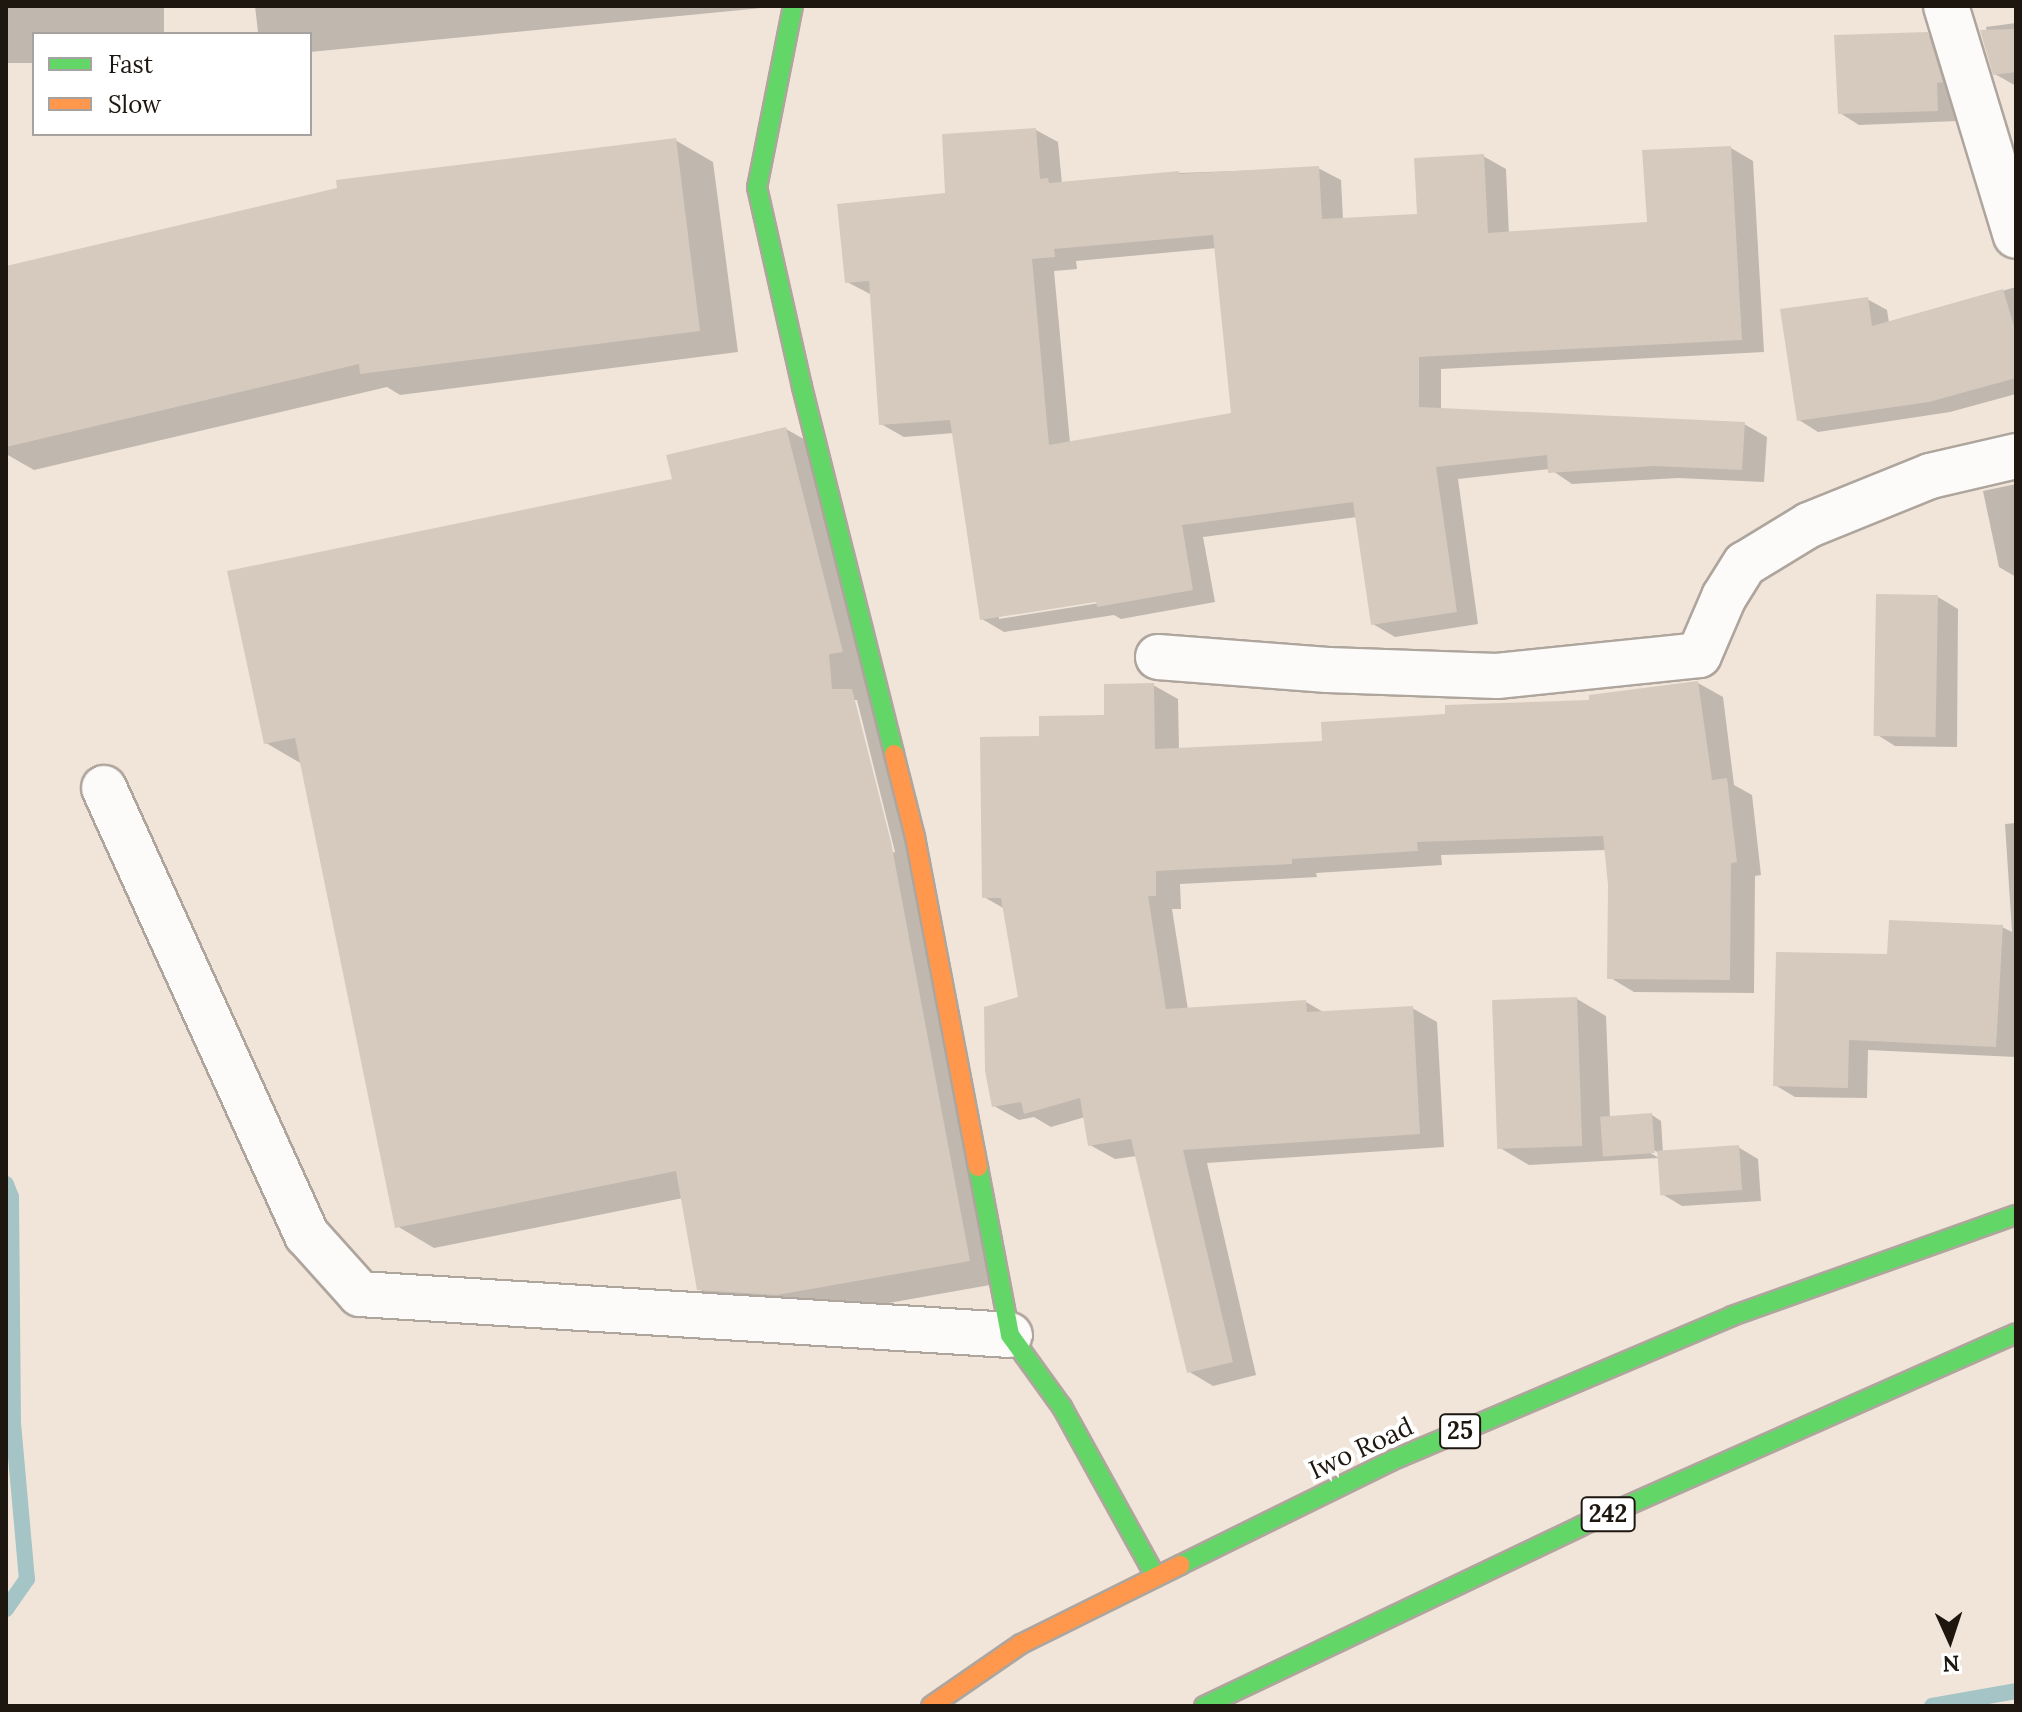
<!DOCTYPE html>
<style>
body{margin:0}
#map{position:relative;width:2022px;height:1712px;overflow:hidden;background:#f1e5da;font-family:Lora,serif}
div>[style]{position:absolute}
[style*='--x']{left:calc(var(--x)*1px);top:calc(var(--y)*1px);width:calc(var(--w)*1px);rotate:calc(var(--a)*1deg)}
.shadow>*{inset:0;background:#0003}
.stream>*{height:16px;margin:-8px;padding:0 8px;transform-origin:8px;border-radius:8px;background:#a4c4c5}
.building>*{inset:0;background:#d6cabf;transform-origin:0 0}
.roads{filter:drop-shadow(2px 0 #aea59d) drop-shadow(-2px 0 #aea59d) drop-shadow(0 2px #aea59d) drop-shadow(0 -2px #aea59d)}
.street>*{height:44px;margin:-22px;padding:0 22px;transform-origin:22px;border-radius:22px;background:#fdfbf9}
.fast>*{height:18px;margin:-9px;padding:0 9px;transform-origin:9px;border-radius:9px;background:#63d668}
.slow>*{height:18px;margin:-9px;padding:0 9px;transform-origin:9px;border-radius:9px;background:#ff974d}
span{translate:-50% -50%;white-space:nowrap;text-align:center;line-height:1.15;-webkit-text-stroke:8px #fff;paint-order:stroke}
.shield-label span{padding:2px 6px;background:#fff;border:2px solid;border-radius:6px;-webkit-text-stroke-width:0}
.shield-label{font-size:24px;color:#1e1710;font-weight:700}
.street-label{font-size:26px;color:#1e1710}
.frame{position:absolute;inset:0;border:8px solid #1e1710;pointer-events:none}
.legend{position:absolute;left:32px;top:32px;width:280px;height:104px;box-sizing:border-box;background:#fff;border:2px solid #a5a29f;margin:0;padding:10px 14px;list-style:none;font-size:24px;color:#1e1710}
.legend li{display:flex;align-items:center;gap:16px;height:40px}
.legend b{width:40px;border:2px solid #a5a29f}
.north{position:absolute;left:1910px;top:1600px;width:80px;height:80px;-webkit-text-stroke:6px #fff;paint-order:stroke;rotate:177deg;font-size:22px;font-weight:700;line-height:32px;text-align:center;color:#1e1710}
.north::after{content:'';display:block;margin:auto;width:28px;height:36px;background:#1e1710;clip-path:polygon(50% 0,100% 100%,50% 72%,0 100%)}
</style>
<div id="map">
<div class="shadow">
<div style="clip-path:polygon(6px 6px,164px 6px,164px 34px,34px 34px,34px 63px,6px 63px)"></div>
<div style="clip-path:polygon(255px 6px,782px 6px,310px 52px,310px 34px,258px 32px)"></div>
<div style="clip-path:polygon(2014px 6px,2016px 6px,2016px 86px,1995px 74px,1986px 27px,2016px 23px)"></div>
<div style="clip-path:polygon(1927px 34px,1947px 46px,1957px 121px,1859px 125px,1840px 113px)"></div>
<div style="clip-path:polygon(evenodd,1036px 130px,1058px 142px,1062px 184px,1178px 173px,1318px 168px,1341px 180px,1343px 220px,1419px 216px,1483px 156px,1506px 169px,1509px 235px,1649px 224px,1731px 148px,1753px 161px,1764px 352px,1441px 369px,1441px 410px,1744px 424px,1767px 437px,1764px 482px,1678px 478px,1572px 484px,1550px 469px,1458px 479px,1478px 624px,1395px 637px,1373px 624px,1357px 517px,1203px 537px,1215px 602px,1121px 619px,1114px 615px,1004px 632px,982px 619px,954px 433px,904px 437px,881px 424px,872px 295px,847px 282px,947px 195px,1036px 130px,1217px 248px,1233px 414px,1070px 443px,1054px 271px,1077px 269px,1076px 261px,1217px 248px,1036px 130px,1106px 599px,1106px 602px,999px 619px,999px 615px,1106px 599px)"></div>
<div style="clip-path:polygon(675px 140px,713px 162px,738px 352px,400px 395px,387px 387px,34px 470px,6px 454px,6px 268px)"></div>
<div style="clip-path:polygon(2016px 287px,2016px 394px,1950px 412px,1818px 432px,1799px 420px,1867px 299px,1887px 310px,1889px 323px)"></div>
<div style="clip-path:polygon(evenodd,786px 429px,823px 450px,1007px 1282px,815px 1316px,737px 1311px,699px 1289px,683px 1198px,434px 1248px,397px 1226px,302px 764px,266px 743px,674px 480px,786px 429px,853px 700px,857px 700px,895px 852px,891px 853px,853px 700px)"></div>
<div style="clip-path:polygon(2016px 484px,2016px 577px,1999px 567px,1983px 491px)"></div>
<div style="clip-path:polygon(1938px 597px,1958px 609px,1957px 747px,1895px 746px,1876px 734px)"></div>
<div style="clip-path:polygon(1698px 683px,1723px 697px,1734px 785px,1752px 795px,1761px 875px,1755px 876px,1754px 993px,1634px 992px,1609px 977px,1610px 885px,1606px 850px,1441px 855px,1442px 865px,1316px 873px,1317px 877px,1180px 884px,1181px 909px,1172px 909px,1188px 1010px,1306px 1002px,1325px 1013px,1412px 1008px,1437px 1022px,1444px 1147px,1207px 1163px,1256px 1375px,1213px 1386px,1188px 1371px,1137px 1156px,1115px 1159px,1090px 1145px,1085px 1117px,1051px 1127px,1034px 1117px,1019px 1120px,994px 1106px,1020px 999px,1005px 909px,984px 897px,1041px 738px,1106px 717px,1153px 685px,1178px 699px,1179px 750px,1324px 743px,1447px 716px,1591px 702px)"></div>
<div style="clip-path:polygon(2016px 823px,2016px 1057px,1868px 1050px,1867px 1098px,1795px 1097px,1775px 1085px,1889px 956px,2002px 927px,2012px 932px,2005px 824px)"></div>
<div style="clip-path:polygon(evenodd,1577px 999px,1606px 1016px,1610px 1118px,1652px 1115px,1661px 1121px,1663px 1153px,1738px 1147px,1758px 1159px,1761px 1201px,1682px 1206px,1662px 1194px,1659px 1158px,1529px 1165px,1500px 1148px,1577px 999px,1647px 1146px,1659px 1153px,1659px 1158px,1645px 1150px,1647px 1146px)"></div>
</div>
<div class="stream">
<div style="--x:6;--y:1184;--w:14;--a:69"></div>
<div style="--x:11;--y:1197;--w:226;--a:89.5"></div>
<div style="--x:13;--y:1423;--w:157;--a:84.9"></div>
<div style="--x:27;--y:1579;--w:37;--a:125"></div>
<div style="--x:1932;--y:1706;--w:85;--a:-10.1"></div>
</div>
<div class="building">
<div style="clip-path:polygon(2016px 29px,2016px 72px,1993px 75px,1980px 30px)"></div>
<div style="clip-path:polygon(1928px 32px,1943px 82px,1937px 83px,1938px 111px,1838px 114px,1834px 35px)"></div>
<div style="clip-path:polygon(evenodd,1036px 128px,1040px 179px,1048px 178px,1049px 183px,1179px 171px,1179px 174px,1319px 166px,1322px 219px,1417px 214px,1414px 158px,1484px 154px,1488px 233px,1647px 222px,1642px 150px,1731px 146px,1742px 340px,1419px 357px,1419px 407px,1745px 422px,1742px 470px,1654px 466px,1548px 473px,1547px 455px,1436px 467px,1457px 612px,1371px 625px,1353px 502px,1182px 525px,1193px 590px,1097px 607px,1096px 602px,980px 620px,950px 420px,879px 425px,869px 281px,845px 283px,837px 204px,945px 193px,942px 134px,1036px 128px,1213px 235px,1231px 413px,1049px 445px,1032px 259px,1055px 257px,1054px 249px,1213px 235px)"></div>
<div style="clip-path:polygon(676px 138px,700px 331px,360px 374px,359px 364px,6px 447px,6px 266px,337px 188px,336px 180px)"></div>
<div style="clip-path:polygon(2003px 289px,2016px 333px,2016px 378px,1929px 402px,1797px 421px,1780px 309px,1868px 297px,1872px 326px)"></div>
<div style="clip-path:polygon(786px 427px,843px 652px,829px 654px,832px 689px,852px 689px,891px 842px,970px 1261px,777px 1295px,697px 1290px,676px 1171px,395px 1228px,295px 738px,264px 744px,227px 571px,672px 479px,666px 455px)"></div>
<div style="left:1876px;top:594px;width:62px;height:142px;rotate:1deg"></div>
<div style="clip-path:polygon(1698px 681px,1712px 780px,1727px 778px,1737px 862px,1731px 863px,1730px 980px,1607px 979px,1608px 885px,1603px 836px,1417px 842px,1418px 851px,1292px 859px,1292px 864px,1156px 871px,1156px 896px,1148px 896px,1166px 1009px,1306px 1000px,1307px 1012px,1413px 1006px,1420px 1134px,1183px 1150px,1233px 1362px,1187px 1373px,1131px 1139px,1088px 1146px,1080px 1098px,1024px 1114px,1021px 1102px,992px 1107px,985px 1071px,984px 1007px,1018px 997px,1001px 898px,982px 898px,980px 737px,1039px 736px,1039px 716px,1104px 715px,1104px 684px,1154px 683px,1155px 749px,1322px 741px,1321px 722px,1445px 714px,1445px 705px,1589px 700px,1589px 695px)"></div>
<div style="clip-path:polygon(1889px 920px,2003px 925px,1996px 1047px,1849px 1040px,1848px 1088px,1773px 1086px,1776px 952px,1887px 954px)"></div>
<div style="left:1577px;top:997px;width:149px;height:85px;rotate:88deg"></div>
<div style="left:1652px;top:1113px;width:40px;height:52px;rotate:86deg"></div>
<div style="left:1739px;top:1145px;width:45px;height:82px;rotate:86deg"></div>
</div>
<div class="roads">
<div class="street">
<div style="--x:1946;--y:6;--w:240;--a:73.1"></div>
<div style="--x:1158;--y:657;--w:170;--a:4.4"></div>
<div style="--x:1328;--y:670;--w:169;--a:2"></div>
<div style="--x:1497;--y:676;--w:203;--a:-5.9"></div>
<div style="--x:1699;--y:655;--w:63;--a:-66.7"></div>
<div style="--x:1724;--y:597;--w:39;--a:-58"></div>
<div style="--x:1745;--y:564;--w:75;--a:-31.4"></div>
<div style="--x:1809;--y:525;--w:131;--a:-22"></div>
<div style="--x:1930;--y:476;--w:88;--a:-13.1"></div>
<div style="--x:104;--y:788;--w:491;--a:65.6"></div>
<div style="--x:307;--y:1235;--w:79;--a:48.1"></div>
<div style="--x:360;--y:1294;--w:651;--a:3.61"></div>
</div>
<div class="fast">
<div style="--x:793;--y:6;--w:185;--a:101.2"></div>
<div style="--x:757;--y:187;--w:205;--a:77.3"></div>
<div style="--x:802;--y:387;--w:378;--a:75.9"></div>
<div style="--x:978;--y:1167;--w:171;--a:79.2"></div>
<div style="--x:1010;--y:1335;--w:89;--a:54.2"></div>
<div style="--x:1062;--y:1407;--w:194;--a:61.1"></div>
<div style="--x:1180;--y:1565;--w:235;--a:-26.2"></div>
<div style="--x:1391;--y:1461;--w:371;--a:-23"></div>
<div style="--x:1732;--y:1316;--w:301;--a:-19.6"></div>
<div style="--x:1204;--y:1706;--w:418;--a:-25.5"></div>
<div style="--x:1581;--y:1526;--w:476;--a:-23.9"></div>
</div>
<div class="slow">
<div style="--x:894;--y:754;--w:86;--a:75.8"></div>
<div style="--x:915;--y:837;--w:336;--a:79.2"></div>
<div style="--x:931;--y:1706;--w:109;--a:-34.6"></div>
<div style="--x:1021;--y:1644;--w:178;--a:-26.4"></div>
</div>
</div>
<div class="shield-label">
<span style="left:1460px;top:1431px">25</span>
<span style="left:1608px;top:1514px">242</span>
</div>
<div class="street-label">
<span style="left:1361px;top:1448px;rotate:-25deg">Iwo Road</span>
</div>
<div class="frame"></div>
<ul class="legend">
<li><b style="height:10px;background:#63d668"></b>Fast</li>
<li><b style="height:10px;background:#ff974d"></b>Slow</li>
</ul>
<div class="north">N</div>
</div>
